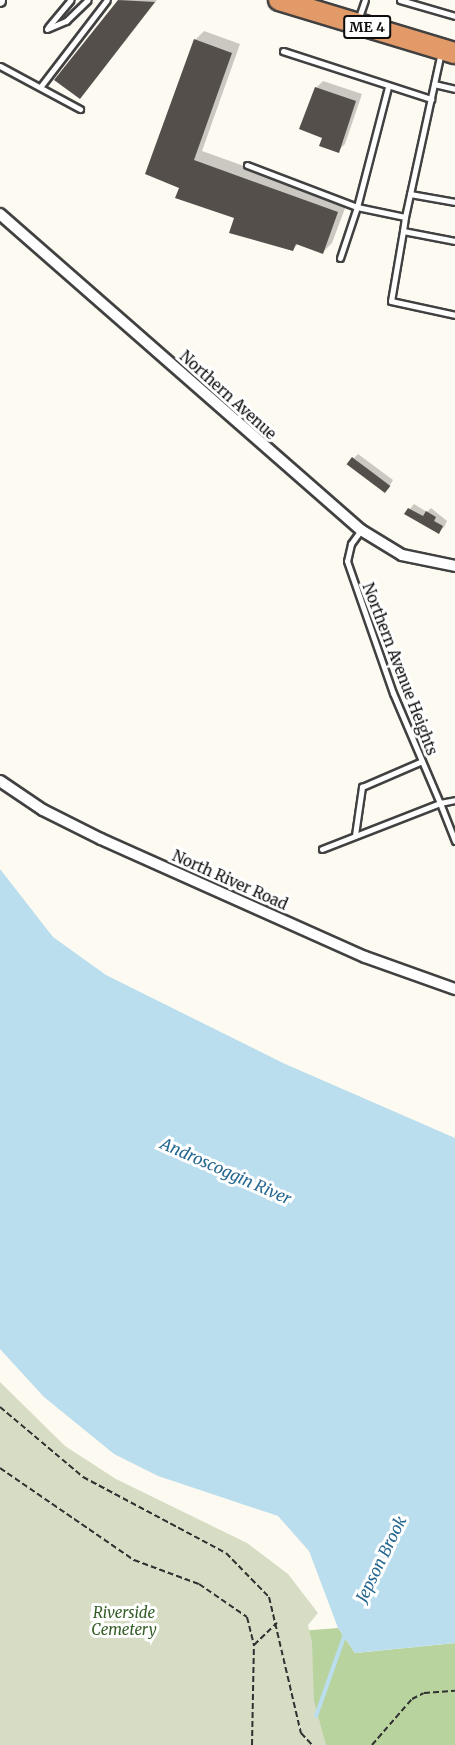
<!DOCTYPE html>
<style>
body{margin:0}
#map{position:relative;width:455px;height:1745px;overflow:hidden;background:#fdfaf1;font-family:Merriweather,serif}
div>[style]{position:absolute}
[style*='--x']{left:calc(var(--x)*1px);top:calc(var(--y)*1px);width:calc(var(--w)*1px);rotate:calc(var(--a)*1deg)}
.forest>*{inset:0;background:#b9d39f}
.cemetery>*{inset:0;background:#d6ddc4}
.water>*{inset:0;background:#bbdeef}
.shadow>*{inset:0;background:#0003}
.stream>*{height:4px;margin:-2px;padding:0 2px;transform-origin:2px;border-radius:2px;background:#bbdeef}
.building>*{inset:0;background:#554f4c;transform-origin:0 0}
.path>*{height:2px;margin-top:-1px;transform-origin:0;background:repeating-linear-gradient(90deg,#303030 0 6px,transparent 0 9px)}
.roads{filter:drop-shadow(2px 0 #414141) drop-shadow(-2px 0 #414141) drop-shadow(0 2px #414141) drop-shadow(0 -2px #414141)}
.lane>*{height:5px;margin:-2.5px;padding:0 2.5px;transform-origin:2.5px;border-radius:2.5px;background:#fff}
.street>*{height:10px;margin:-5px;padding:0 5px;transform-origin:5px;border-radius:5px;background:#fff}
.highway>*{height:20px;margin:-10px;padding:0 10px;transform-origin:10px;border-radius:10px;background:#e39a69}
span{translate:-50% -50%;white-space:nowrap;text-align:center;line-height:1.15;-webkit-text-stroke:6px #fff;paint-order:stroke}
.shield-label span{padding:2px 4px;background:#fff;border:2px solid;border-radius:4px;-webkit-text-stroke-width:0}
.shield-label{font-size:14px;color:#0e0e0e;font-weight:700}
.street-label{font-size:15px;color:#0e0e0e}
.park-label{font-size:15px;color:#345e26;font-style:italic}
.water-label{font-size:16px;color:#266891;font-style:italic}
</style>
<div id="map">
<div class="forest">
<div style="clip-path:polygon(338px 1628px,355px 1653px,455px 1643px,455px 1745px,119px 1745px,300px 1631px)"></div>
</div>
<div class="cemetery">
<div style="clip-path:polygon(0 1382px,65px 1446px,116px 1479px,247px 1543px,288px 1574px,318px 1613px,308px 1625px,312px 1642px,314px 1701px,326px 1745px,0 1745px)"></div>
</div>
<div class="water">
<div style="clip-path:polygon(0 869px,53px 937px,106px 975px,283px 1063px,455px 1138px,455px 1643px,355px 1653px,338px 1628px,309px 1551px,278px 1516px,158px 1476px,114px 1454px,44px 1397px,0 1349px)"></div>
</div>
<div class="shadow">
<div style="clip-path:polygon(120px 0,157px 0,89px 87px,56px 79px)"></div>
<div style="clip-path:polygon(204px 31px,240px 44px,202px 151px,347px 203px,332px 243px,323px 252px,298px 244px,292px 250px,181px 187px,195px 40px)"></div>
<div style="clip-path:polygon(323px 81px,362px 94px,345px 144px,338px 151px,324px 137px,316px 88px)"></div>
<div style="clip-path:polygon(358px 454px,393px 480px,389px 487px,354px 458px)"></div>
<div style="clip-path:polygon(414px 504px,427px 512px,431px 508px,447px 521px,444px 527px,439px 532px,406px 514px)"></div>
</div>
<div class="stream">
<div style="--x:316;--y:1716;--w:87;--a:-70.5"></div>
</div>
<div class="building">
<div style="clip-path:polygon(118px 0,155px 2px,80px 99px,54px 80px)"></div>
<div style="clip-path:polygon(194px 39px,232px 53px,194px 160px,338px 212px,323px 254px,296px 244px,293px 251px,229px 233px,234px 218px,175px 198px,179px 188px,145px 174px)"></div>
<div style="clip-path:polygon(315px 87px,356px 101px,339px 153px,319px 146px,322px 138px,299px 129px)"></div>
<div style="left:352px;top:457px;width:48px;height:9px;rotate:37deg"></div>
<div style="clip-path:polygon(408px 508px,423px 516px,426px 511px,436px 517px,434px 521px,443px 526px,439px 534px,404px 514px)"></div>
</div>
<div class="path">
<div style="--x:0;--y:1407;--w:109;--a:40.1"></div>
<div style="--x:83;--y:1477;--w:162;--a:28"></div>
<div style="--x:226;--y:1553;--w:62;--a:45.7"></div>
<div style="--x:269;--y:1597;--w:140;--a:76.8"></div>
<div style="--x:301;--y:1733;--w:16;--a:47"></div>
<div style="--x:0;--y:1468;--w:163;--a:34.5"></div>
<div style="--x:134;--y:1560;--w:69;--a:20.3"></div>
<div style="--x:199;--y:1584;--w:58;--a:34.5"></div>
<div style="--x:247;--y:1617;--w:29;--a:76"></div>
<div style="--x:252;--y:1745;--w:100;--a:-88.9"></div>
<div style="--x:254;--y:1645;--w:32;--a:-44"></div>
<div style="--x:372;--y:1745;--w:61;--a:-49"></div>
<div style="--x:412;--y:1699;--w:13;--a:-27"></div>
<div style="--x:424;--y:1693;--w:31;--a:-4"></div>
</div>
<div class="roads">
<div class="lane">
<div style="--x:400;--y:0;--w:57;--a:16.2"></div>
<div style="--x:358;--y:20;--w:21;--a:-71"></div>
<div style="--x:48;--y:27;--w:35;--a:-50"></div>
<div style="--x:47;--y:29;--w:21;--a:-23"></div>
<div style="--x:66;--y:21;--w:30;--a:-44"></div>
<div style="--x:283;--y:51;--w:156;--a:18"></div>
<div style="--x:0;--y:66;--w:91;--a:28.3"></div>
<div style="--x:434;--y:84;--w:22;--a:13"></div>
<div style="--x:41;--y:86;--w:108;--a:-52.5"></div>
<div style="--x:247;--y:165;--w:118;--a:20.9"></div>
<div style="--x:357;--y:207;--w:124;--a:-75.5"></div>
<div style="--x:410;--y:194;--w:46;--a:10.1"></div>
<div style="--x:405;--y:217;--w:14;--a:98"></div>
<div style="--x:403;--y:231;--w:53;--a:10.9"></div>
<div style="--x:403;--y:231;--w:71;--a:99.7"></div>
<div style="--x:391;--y:301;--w:66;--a:12.3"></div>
<div style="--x:340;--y:258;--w:54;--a:-71.6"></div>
<div style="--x:357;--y:207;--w:49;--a:11.8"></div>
<div style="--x:405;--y:217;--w:169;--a:-77.7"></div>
<div style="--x:361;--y:530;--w:17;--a:126"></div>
<div style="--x:351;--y:544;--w:17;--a:103"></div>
<div style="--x:347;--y:561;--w:140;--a:70.8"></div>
<div style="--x:393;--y:693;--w:120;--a:66.9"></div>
<div style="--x:440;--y:803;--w:15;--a:-11"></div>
<div style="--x:355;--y:835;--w:49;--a:-81.7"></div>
<div style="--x:362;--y:787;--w:65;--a:-23.4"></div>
<div style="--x:322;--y:849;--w:127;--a:-21.3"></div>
<div style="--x:440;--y:803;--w:41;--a:68.5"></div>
</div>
<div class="street">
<div style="--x:0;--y:1;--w:1;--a:-90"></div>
<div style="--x:0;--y:214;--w:480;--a:41.2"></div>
<div style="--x:361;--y:530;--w:48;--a:31.4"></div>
<div style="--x:402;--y:555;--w:54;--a:11.7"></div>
<div style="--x:0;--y:781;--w:52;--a:34"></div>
<div style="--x:43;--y:810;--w:65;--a:26.6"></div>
<div style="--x:101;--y:839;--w:289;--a:24.1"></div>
<div style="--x:365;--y:957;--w:96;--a:19.6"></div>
</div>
<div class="highway">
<div style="--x:279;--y:0;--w:184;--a:16.8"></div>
</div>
</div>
<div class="shield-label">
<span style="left:367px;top:27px">ME 4</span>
</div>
<div class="street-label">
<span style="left:228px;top:395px;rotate:42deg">Northern Avenue</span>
<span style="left:400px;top:669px;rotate:69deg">Northern Avenue Heights</span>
<span style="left:230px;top:880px;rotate:24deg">North River Road</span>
</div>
<div class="park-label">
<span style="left:124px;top:1621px">Riverside<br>Cemetery</span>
</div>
<div class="water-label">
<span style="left:226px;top:1171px;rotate:24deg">Androscoggin River</span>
<span style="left:381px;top:1559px;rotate:-64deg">Jepson Brook</span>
</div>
</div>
